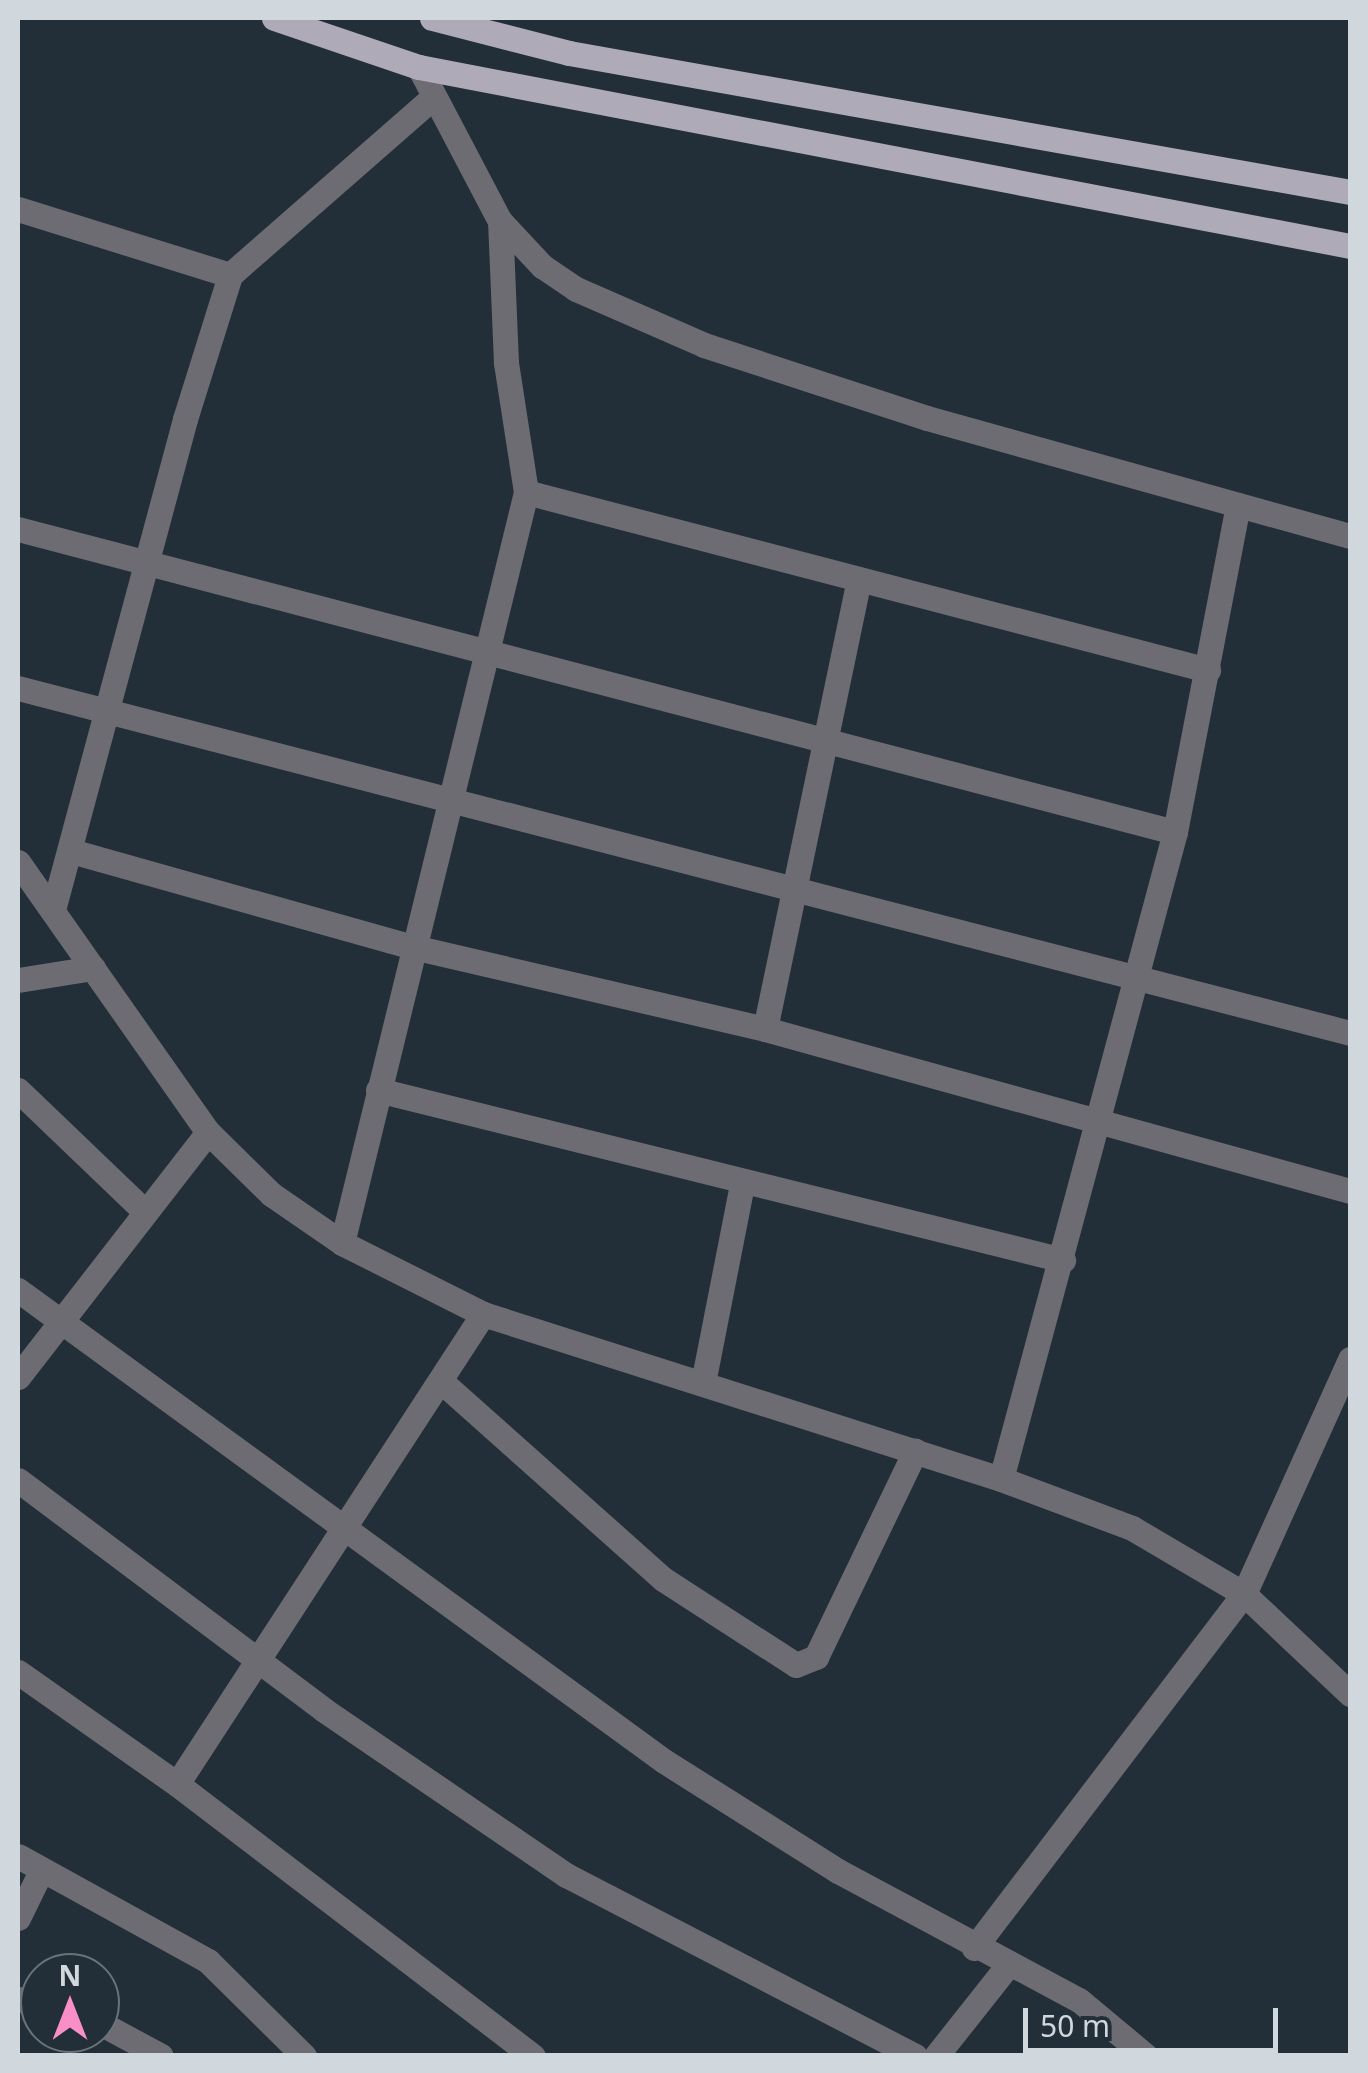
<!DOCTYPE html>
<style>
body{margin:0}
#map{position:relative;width:1368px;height:2073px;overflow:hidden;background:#232f38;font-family:"Noto Sans",sans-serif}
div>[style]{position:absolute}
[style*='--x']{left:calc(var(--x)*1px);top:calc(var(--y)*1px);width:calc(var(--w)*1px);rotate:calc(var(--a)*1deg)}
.minor>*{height:25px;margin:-12.5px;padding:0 12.5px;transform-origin:12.5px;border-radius:12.5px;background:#6e6c73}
.major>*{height:25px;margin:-12.5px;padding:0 12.5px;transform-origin:12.5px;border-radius:12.5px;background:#aeaab8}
span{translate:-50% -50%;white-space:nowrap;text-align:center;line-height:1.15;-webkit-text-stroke:10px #232f38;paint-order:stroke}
.frame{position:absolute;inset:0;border:20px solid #d0d8de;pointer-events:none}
.north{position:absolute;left:20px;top:1953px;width:100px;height:100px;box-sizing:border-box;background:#232f38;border:2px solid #68737a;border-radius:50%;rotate:0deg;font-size:28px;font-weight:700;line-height:40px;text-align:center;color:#d0d8de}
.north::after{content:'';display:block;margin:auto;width:35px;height:45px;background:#fa8fc7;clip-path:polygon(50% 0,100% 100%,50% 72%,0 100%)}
.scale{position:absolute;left:1023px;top:2008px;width:255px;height:45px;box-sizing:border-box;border:5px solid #d0d8de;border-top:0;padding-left:12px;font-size:30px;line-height:35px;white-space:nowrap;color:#d0d8de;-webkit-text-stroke:8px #232f38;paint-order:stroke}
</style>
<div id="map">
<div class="minor">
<div style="--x:419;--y:67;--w:174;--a:62.3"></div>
<div style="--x:500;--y:221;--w:62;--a:47"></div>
<div style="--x:542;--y:266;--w:41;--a:34.1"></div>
<div style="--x:576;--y:289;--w:140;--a:23.6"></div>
<div style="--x:704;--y:345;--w:235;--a:18.1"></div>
<div style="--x:927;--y:418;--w:439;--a:15.6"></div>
<div style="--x:18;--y:209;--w:222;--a:17.3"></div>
<div style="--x:526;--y:492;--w:705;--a:14.63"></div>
<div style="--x:18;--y:529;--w:1196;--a:14.68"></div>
<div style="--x:18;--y:688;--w:1376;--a:14.52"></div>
<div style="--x:71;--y:851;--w:355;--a:15.7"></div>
<div style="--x:413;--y:947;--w:361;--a:13.1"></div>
<div style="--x:765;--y:1029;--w:607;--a:15.48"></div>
<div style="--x:18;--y:862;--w:330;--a:54.9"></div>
<div style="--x:208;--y:1132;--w:88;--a:44.5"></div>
<div style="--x:271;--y:1194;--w:86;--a:34.6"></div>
<div style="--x:342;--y:1243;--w:158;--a:26.7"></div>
<div style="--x:483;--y:1314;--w:544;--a:17.67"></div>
<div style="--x:1001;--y:1479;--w:140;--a:20.5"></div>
<div style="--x:1132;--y:1528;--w:130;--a:30.5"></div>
<div style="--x:1244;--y:1594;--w:146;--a:43.3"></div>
<div style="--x:53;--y:910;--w:508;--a:-74.95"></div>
<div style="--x:185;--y:419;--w:151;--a:-72.6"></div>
<div style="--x:230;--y:275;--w:269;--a:-41.2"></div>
<div style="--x:18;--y:980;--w:76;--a:-9.1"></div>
<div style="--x:765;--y:1029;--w:456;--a:-78.2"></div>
<div style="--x:18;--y:1090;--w:176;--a:43.8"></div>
<div style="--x:378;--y:1090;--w:706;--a:13.94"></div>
<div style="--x:342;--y:1243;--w:773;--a:-76.23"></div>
<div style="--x:526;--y:492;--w:131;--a:-98.8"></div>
<div style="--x:506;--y:363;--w:142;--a:-92.4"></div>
<div style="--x:18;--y:1290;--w:799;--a:36.1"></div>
<div style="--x:664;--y:1761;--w:206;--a:32.3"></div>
<div style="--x:838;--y:1871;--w:273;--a:28.2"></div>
<div style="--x:1079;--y:2000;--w:87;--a:39.9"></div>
<div style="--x:18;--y:1377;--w:310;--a:-52.2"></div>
<div style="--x:443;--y:1383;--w:295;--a:41.7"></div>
<div style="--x:663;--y:1579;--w:158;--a:32.9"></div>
<div style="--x:796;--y:1665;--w:22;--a:-22"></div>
<div style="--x:816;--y:1657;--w:229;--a:-64.3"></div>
<div style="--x:703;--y:1383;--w:203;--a:-78.9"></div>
<div style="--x:1001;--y:1479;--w:670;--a:-74.95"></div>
<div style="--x:1175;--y:832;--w:333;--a:-79.1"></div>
<div style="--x:18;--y:1480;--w:383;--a:36.9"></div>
<div style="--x:324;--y:1710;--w:293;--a:34.3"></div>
<div style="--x:566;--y:1875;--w:393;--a:27.4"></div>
<div style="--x:18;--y:1672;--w:194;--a:35.2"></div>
<div style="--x:177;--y:1784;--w:448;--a:37.4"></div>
<div style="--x:177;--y:1784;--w:561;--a:-56.93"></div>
<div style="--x:18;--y:1856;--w:217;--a:28.9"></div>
<div style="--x:208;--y:1961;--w:135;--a:44.7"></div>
<div style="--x:18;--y:1918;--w:52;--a:-63.9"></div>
<div style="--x:974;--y:1948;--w:445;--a:-52.7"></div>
<div style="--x:1244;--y:1594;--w:258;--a:-65.7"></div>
<div style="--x:18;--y:1999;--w:23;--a:13"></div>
<div style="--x:100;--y:2023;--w:69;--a:28.4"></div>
<div style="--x:936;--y:2056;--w:117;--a:-51.6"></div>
</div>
<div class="major">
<div style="--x:274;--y:18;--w:153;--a:18.7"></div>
<div style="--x:419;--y:67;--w:948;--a:10.88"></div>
<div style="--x:432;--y:18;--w:141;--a:14.3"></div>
<div style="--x:569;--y:53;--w:793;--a:10.09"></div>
</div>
<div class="frame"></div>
<div class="north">N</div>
<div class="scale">50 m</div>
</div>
